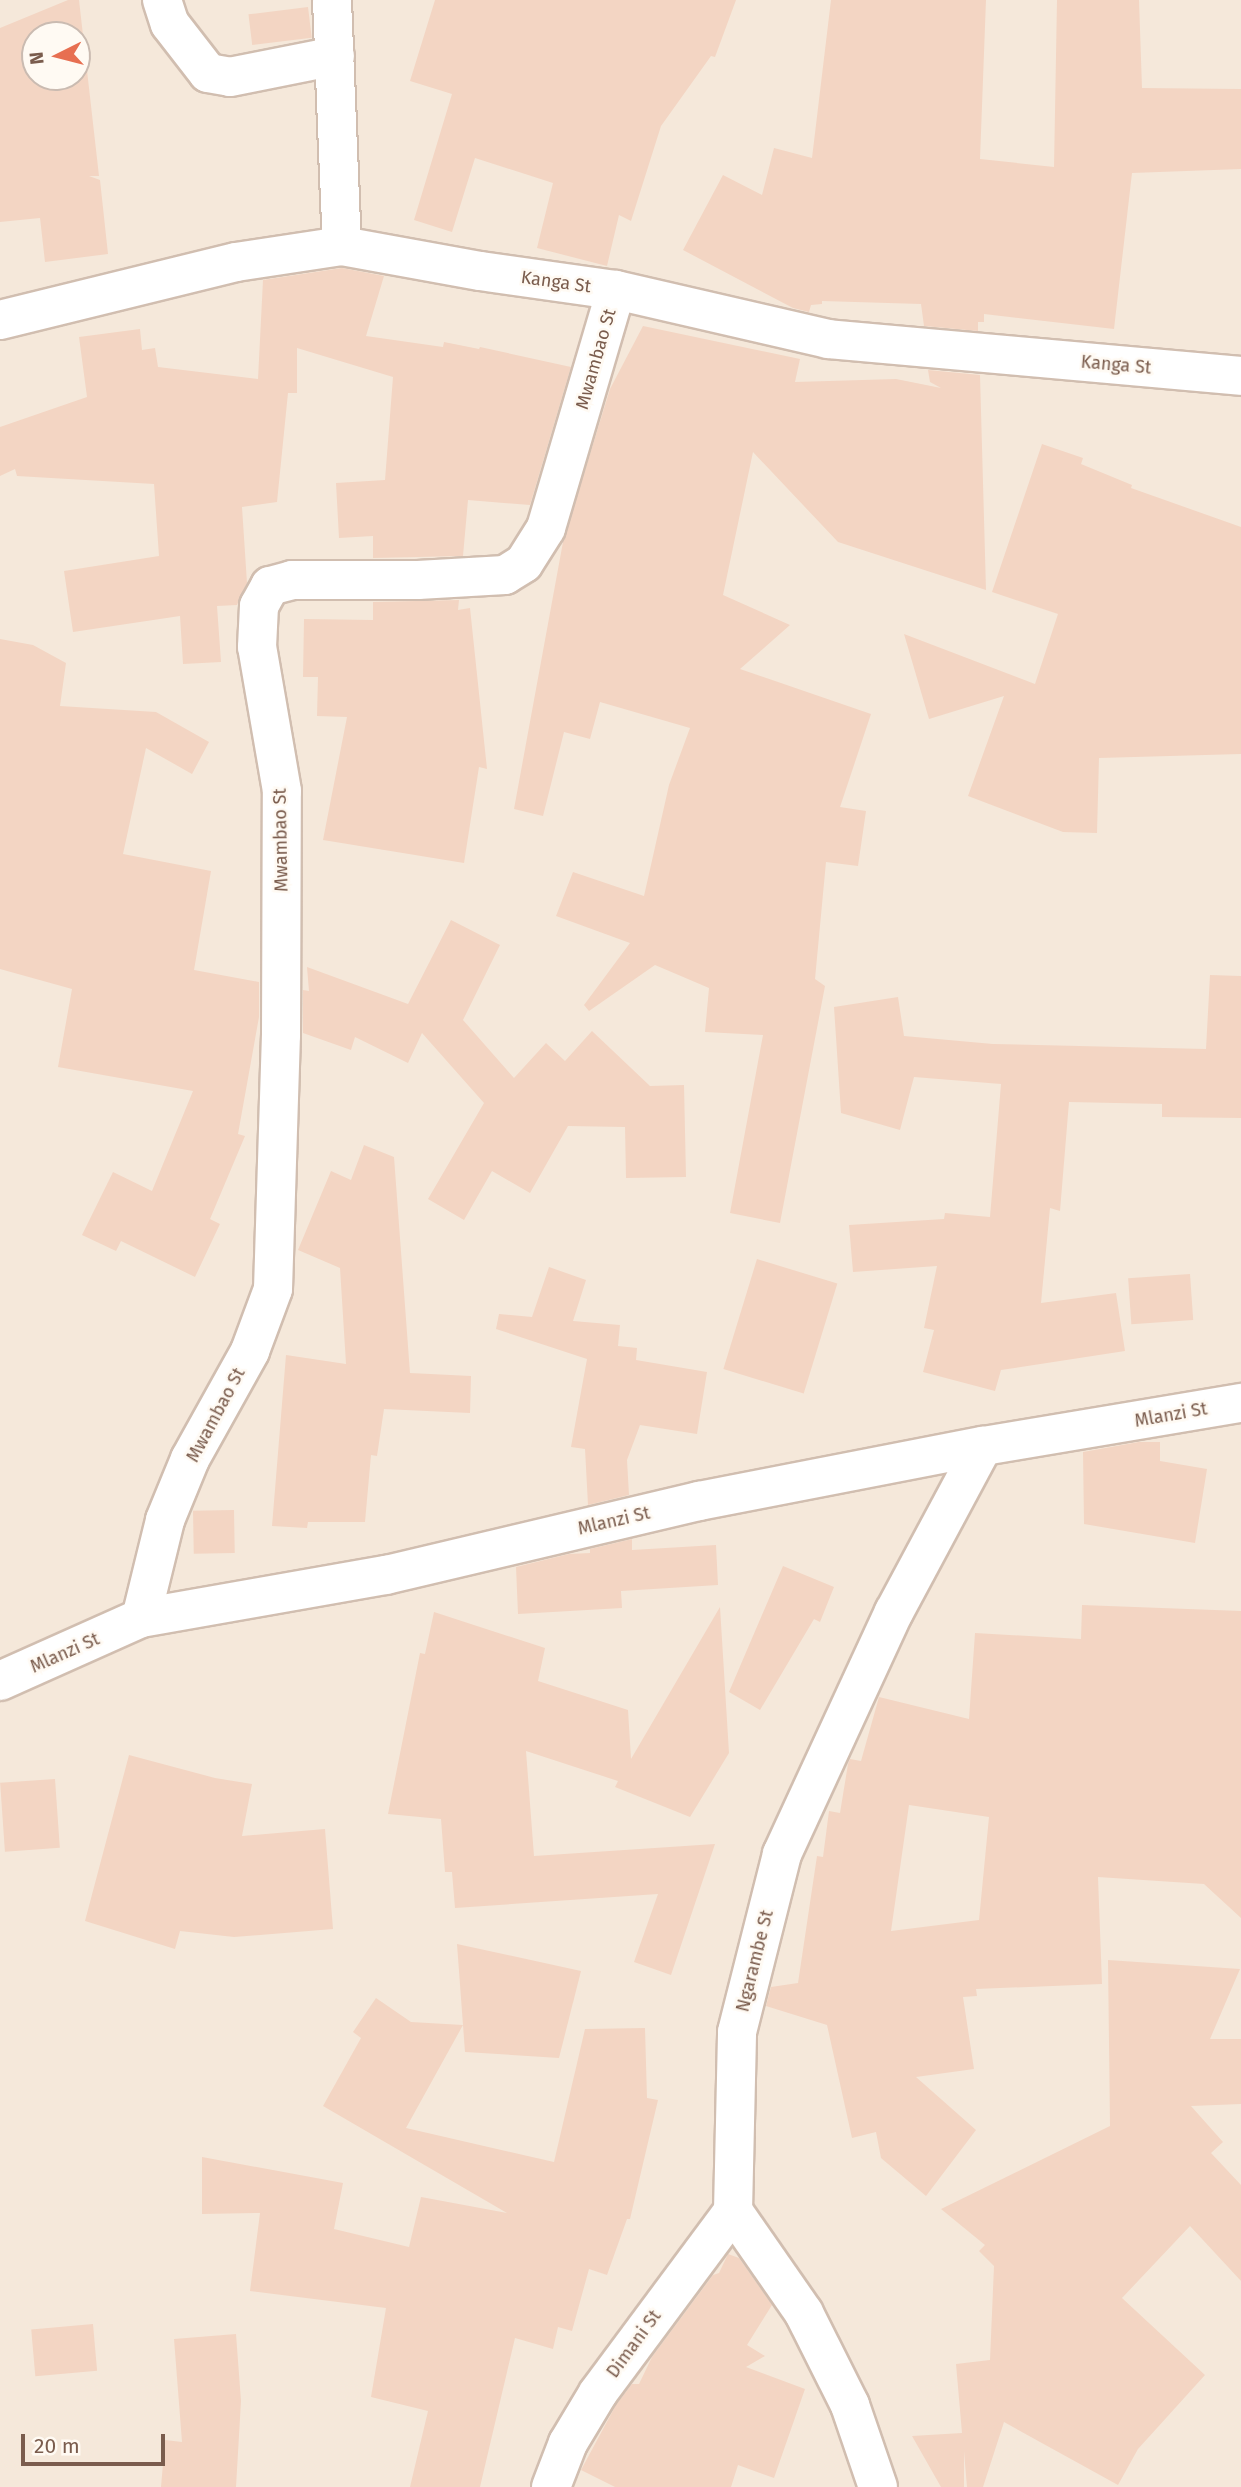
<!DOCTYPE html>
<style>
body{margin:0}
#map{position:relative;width:1241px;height:2487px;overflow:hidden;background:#fdf6ec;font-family:"Fira Sans",sans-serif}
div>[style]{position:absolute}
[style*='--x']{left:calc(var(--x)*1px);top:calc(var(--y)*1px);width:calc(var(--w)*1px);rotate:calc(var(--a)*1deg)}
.residential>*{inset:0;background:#f5e8da}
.building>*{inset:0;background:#f3d5c3;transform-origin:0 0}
.roads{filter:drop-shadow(2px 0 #d1beb0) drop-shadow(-2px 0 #d1beb0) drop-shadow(0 2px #d1beb0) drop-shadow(0 -2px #d1beb0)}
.minor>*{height:38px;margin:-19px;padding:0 19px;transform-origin:19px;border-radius:19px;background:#fff}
span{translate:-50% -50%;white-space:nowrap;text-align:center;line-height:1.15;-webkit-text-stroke:5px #fffaf3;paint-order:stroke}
.street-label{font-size:18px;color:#7a5c4d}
.north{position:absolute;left:21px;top:21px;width:70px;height:70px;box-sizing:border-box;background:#fffaf3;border:2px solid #cabbb1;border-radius:50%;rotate:264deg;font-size:19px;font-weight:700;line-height:28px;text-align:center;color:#7a5c4d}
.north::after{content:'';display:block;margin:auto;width:24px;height:32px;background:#e76f51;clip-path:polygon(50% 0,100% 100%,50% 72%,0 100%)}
.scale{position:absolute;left:21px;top:2434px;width:144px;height:32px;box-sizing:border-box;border:4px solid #7a5c4d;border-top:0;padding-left:9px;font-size:21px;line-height:24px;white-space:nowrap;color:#7a5c4d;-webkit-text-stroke:5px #fffaf3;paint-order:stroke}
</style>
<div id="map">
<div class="residential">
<div style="clip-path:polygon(evenodd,0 0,1241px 0,1241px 2487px,0 2487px,0 0,35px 35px,77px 35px,77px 77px,35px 77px,35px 35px)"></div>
</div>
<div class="building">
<div style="clip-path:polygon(evenodd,68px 0,79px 0,99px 176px,89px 176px,100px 180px,108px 254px,45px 262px,40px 218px,0 222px,0 28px,68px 0,35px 35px,77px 35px,77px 77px,35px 77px,35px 35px)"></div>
<div style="clip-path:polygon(435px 0,736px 0,715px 57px,711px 56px,661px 126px,631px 221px,619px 215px,607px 266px,537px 248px,553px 183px,475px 158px,452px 232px,414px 220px,452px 94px,410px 81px)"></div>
<div style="clip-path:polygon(831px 0,986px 0,980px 159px,1054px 167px,1057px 0,1139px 0,1142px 88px,1241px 89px,1241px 169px,1132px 173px,1114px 329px,984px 314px,984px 322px,978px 322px,978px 331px,924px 326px,921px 304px,822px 301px,822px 304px,811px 305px,809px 312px,793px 308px,683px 250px,723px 175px,762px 195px,774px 148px,812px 158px)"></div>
<div style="left:308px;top:7px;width:31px;height:60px;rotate:83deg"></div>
<div style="clip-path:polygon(342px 268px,384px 276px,366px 336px,443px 347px,444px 342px,479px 349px,480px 347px,571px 367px,530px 505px,468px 500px,463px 556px,373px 558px,373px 536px,339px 538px,336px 483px,385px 480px,393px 377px,297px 348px,297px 393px,288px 393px,277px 502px,242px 507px,247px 583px,237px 605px,217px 606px,221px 662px,183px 664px,180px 616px,73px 632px,64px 571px,159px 556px,154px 484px,17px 476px,15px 469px,0 476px,0 427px,87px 397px,79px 337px,140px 329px,142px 350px,155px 348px,158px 367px,258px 379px,263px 280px)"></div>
<div style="clip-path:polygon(643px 326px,800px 359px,795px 382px,896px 379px,941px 388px,930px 382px,928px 370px,980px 375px,986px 590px,838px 542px,753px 452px,723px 595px,790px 625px,740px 669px,871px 714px,840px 807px,866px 811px,858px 866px,826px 862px,815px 979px,825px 986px,780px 1223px,730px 1213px,763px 1035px,705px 1032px,709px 988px,655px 965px,589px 1011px,584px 1005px,630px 943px,556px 916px,573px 872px,644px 896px,669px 785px,690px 728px,600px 702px,590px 739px,564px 732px,543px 816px,514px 809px,563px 542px,610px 389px)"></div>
<div style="clip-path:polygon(1042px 444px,1083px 458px,1081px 464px,1132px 485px,1131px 488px,1241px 527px,1241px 754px,1099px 758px,1097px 833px,1063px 832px,968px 796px,1004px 696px,929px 719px,904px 634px,1035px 684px,1058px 614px,992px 592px)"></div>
<div style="clip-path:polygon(459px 600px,458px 610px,470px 608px,487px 769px,479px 767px,464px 863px,323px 840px,347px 717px,317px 716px,318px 677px,303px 677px,304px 619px,373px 620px,373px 602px)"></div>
<div style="clip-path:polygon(0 639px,33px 645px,66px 663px,60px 706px,156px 712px,209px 742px,192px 774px,146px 748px,123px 854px,211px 871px,194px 970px,259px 982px,259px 1017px,238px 1134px,245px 1136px,210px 1219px,220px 1224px,195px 1277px,121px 1241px,116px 1251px,82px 1235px,113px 1172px,152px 1191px,193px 1091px,58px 1067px,72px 989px,0 969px)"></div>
<div style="clip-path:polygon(451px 920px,500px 945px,463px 1020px,514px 1078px,546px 1043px,565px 1061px,592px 1031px,650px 1086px,684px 1085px,686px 1177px,626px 1178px,625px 1127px,568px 1126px,530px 1193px,492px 1171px,464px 1220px,428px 1199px,484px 1103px,422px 1033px,408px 1063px,355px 1037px,351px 1050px,303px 1033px,303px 990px,309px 991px,307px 967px,408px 1004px)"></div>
<div style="clip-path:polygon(1210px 975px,1241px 976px,1241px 1118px,1162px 1117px,1162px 1104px,1069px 1102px,1060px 1211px,1050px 1208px,1041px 1303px,1116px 1293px,1125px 1351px,1001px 1370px,995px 1391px,923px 1372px,934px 1330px,924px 1328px,937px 1266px,853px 1272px,849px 1225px,944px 1219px,945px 1213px,990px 1217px,1001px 1084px,914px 1077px,900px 1130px,841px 1113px,834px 1007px,898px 997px,904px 1036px,993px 1044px,1206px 1049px)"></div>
<div style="clip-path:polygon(364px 1145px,394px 1157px,410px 1373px,471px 1376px,470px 1413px,384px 1409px,377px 1456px,371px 1455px,365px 1522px,308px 1522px,307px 1528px,272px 1526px,286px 1355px,346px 1364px,340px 1268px,298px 1250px,331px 1171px,351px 1180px)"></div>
<div style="left:757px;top:1259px;width:84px;height:115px;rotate:17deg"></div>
<div style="clip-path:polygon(549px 1267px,586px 1280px,573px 1321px,620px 1325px,618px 1346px,637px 1348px,636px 1360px,707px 1372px,697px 1434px,640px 1425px,627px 1460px,629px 1495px,588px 1505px,585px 1449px,571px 1447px,587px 1359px,496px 1329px,499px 1314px,532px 1317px)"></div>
<div style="left:1190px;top:1274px;width:46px;height:62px;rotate:86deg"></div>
<div style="clip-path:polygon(1139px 1442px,1160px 1442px,1160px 1461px,1207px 1469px,1195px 1543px,1084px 1524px,1083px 1452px)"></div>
<div style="left:234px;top:1510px;width:43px;height:41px;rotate:89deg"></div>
<div style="clip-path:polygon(632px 1539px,632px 1550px,716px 1545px,718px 1585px,621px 1591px,622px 1608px,518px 1614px,516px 1567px,569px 1554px,590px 1553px,590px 1549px)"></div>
<div style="clip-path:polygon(783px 1566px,834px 1587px,820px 1622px,814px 1619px,760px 1710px,729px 1692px)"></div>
<div style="clip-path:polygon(evenodd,1082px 1605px,1241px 1611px,1241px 1918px,1204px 1884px,1098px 1877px,1102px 1984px,976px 1989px,977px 1996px,963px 1997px,974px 2069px,916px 2077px,976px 2130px,926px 2196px,881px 2158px,876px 2132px,852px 2138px,827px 2025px,766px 2006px,771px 1987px,798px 1983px,817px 1856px,823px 1857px,829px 1811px,840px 1813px,848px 1764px,850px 1759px,861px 1761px,879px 1697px,969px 1719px,975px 1633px,1081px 1639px,1082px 1605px,909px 1805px,989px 1817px,979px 1920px,891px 1931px,909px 1805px)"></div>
<div style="clip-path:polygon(720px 1607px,729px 1753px,690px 1817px,615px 1787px,618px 1781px,526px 1751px,534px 1856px,715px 1844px,671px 1975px,634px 1962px,658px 1894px,455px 1908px,452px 1872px,445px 1872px,441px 1819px,388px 1814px,420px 1653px,425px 1654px,434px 1612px,545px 1648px,538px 1681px,628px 1710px,631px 1759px)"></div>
<div style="clip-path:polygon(129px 1755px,215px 1778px,252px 1784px,242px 1836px,325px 1829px,333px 1929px,234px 1937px,180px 1931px,175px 1949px,85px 1921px)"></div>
<div style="left:55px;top:1779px;width:69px;height:55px;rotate:86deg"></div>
<div style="clip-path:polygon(457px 1944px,581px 1971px,559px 2058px,465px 2052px)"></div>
<div style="clip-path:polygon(1108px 1960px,1240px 1969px,1210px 2039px,1241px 2039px,1241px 2104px,1191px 2106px,1223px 2142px,1211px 2153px,1241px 2185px,1241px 2281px,1190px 2226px,1122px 2298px,1205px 2375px,1138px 2449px,1118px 2485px,1004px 2422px,983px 2487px,967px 2487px,964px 2451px,964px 2487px,941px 2487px,912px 2436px,962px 2433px,956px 2364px,990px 2360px,994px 2266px,979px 2251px,985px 2245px,941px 2209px,1110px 2126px)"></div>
<div style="clip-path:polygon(376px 1998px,411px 2022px,463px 2025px,406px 2128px,554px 2162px,585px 2029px,645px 2028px,647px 2098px,658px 2100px,630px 2219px,627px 2219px,607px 2275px,589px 2269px,572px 2331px,558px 2327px,553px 2349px,515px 2338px,480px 2487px,410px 2487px,428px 2411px,371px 2397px,386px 2308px,250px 2291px,260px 2213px,202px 2214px,202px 2157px,343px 2183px,334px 2229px,409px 2247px,421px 2197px,507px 2213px,323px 2106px,361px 2038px,353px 2032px)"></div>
<div style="clip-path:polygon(728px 2254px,739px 2258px,772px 2305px,747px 2345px,765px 2356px,746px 2367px,805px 2389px,774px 2478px,738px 2465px,731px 2487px,615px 2487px,581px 2470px,616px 2405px,632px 2384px,639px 2384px,652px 2357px,713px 2275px,719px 2273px)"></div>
<div style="left:93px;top:2324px;width:47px;height:62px;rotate:85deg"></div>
<div style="clip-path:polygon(236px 2334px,241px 2401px,236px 2487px,161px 2487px,165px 2440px,182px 2442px,174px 2339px)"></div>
</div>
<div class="roads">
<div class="minor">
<div style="--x:162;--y:0;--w:25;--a:72"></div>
<div style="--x:170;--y:24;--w:62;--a:52.2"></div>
<div style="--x:208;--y:73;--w:22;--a:10"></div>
<div style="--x:230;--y:77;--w:107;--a:-11.3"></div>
<div style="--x:332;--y:0;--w:246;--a:87.7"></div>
<div style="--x:0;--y:320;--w:243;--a:-13.8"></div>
<div style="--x:236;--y:262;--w:107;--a:-8.6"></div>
<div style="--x:342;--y:246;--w:140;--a:10.3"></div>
<div style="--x:480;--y:271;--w:137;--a:8"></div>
<div style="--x:616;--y:290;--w:218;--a:13"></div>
<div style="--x:828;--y:339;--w:415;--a:5.1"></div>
<div style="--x:141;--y:1618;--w:101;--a:-76.2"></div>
<div style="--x:165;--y:1520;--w:66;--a:-67.7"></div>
<div style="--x:190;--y:1459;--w:124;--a:-60.9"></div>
<div style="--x:250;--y:1351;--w:66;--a:-69.6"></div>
<div style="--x:273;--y:1289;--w:254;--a:-88.2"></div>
<div style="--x:281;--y:1035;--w:244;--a:-89.8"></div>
<div style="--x:282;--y:791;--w:146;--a:-99.8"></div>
<div style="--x:257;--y:647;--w:41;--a:-87.2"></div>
<div style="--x:259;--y:606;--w:23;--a:-61"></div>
<div style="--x:270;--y:586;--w:23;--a:-15"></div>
<div style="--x:292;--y:580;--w:126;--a:0"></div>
<div style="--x:418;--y:580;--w:87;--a:-3.3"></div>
<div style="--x:505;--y:575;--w:22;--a:-32"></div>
<div style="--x:524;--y:563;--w:41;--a:-57.8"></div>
<div style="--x:546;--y:528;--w:248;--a:-73.6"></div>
<div style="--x:0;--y:1681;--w:154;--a:-24.1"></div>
<div style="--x:141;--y:1618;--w:249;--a:-10"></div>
<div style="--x:386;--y:1575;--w:322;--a:-13.3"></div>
<div style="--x:699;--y:1501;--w:289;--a:-11"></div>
<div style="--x:983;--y:1446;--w:262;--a:-9.5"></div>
<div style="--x:551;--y:2487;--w:47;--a:-68.9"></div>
<div style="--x:568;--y:2443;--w:58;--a:-59"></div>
<div style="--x:598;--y:2393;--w:227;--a:-53.4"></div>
<div style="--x:878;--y:2487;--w:87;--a:-108.9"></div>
<div style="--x:850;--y:2405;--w:103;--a:-116.6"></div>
<div style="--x:804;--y:2313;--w:124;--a:-124.8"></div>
<div style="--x:733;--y:2211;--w:179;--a:-88.7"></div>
<div style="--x:737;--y:2032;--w:184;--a:-75.8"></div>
<div style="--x:782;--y:1854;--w:267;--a:-65.2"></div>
<div style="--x:894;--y:1612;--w:188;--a:-61.8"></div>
</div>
</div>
<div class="street-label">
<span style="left:556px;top:282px;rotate:8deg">Kanga St</span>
<span style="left:596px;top:359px;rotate:-74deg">Mwambao St</span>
<span style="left:1116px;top:365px;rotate:5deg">Kanga St</span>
<span style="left:281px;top:840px;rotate:-91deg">Mwambao St</span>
<span style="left:216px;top:1415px;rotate:-62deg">Mwambao St</span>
<span style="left:1171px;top:1415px;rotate:-10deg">Mlanzi St</span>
<span style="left:614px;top:1521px;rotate:-13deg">Mlanzi St</span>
<span style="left:65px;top:1653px;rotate:-24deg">Mlanzi St</span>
<span style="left:755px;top:1961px;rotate:-76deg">Ngarambe St</span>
<span style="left:634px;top:2344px;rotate:-54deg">Dimani St</span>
</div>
<div class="north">N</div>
<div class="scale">20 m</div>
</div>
